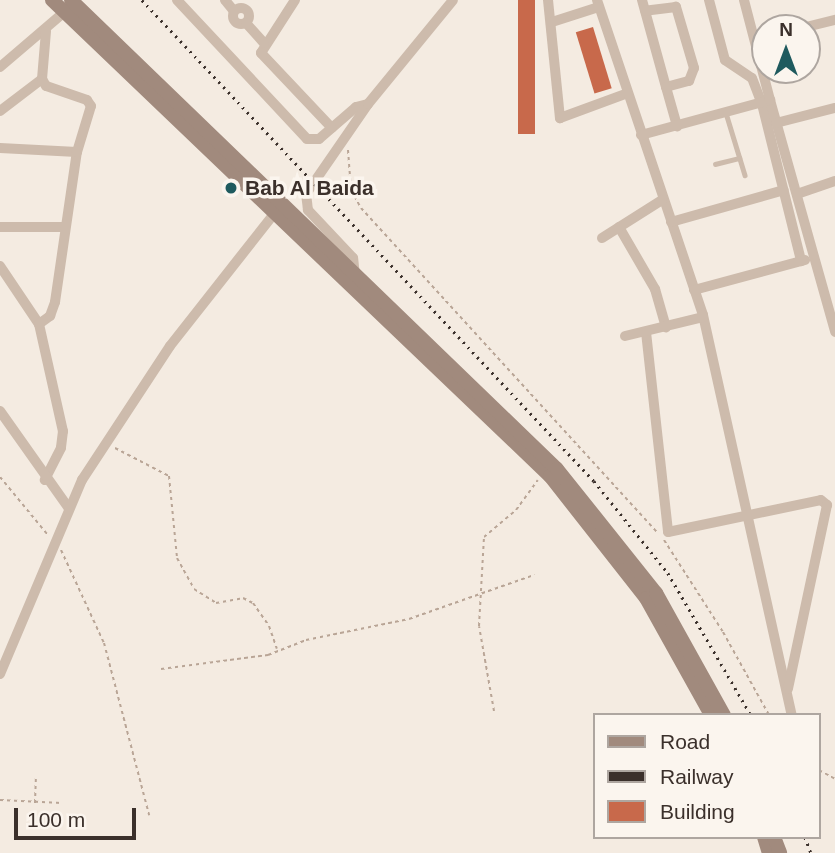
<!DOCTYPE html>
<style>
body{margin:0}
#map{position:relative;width:835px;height:853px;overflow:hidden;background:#f4ebe1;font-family:Helvetica,sans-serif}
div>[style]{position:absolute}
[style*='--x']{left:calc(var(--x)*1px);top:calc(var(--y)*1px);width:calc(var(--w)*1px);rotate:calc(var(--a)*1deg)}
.building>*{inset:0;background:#c8694b;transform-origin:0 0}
.path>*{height:2px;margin-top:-1px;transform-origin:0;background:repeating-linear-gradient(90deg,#b9a596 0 3.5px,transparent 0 7px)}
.lane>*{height:4.5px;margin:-2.25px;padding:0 2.25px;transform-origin:2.25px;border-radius:2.25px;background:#cdbbac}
.street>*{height:10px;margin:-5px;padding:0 5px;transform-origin:5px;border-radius:5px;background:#cdbbac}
.street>.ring{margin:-5px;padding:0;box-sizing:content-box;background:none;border:10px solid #cdbbac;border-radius:50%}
.secondary>*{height:14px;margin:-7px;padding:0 7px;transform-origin:7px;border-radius:7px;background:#a18a7d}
.rail>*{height:2.5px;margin-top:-1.25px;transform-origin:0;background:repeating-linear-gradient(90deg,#3b302b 0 2px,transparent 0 7px)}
.dots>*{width:19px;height:19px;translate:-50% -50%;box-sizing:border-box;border:4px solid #fbf5ee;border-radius:50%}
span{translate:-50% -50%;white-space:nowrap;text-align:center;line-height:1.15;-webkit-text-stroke:7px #fbf5ee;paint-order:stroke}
.poi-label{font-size:21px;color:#3b302b;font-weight:700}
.left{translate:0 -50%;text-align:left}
.legend{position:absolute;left:593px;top:713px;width:228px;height:126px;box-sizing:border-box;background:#fbf5ee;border:2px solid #aea6a0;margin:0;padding:9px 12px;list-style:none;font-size:21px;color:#3b302b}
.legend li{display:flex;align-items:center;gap:14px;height:35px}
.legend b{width:35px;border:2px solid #aea6a0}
.north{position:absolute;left:751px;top:14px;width:70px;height:70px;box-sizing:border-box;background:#fbf5ee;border:2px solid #aea6a0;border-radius:50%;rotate:0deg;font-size:19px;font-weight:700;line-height:28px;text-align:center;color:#3b302b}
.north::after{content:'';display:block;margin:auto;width:24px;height:32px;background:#1f5a5e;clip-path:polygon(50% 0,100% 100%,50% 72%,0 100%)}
.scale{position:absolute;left:14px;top:808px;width:122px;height:32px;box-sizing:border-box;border:4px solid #3b302b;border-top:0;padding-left:9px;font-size:21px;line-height:24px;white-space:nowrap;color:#3b302b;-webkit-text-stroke:5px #fbf5ee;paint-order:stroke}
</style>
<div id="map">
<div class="building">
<div style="left:518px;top:0;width:17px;height:134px"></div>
<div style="left:593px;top:27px;width:64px;height:18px;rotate:73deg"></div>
</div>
<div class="path">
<div style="--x:348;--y:150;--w:40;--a:85.7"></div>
<div style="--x:351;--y:190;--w:21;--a:61"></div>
<div style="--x:361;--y:208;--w:440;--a:47.6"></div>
<div style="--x:115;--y:448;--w:61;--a:27.4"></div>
<div style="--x:169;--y:476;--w:82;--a:84.4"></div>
<div style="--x:177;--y:558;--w:35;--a:61"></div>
<div style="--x:194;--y:589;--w:26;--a:32"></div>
<div style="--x:216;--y:603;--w:27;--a:-10"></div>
<div style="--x:243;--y:598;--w:11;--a:27"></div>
<div style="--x:253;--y:603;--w:28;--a:55"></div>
<div style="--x:269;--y:626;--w:24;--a:71"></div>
<div style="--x:0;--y:477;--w:75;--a:50.4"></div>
<div style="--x:664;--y:540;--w:109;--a:57.3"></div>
<div style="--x:723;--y:632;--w:95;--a:61"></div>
<div style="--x:61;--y:550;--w:102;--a:65.2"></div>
<div style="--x:104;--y:643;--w:178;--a:75.3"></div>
<div style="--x:161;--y:669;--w:108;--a:-7.5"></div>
<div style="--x:268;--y:655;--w:41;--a:-21.5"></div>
<div style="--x:306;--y:640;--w:105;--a:-11.5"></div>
<div style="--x:409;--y:619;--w:133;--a:-19.4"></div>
<div style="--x:494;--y:711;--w:86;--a:-100"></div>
<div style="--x:479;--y:626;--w:89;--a:-86.8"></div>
<div style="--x:484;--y:537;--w:42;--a:-40.2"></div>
<div style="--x:516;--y:510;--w:37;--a:-54"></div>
<div style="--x:819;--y:770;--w:18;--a:29"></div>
<div style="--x:0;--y:800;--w:62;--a:2.8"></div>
<div style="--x:35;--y:803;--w:27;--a:-88"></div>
</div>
<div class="lane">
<div style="--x:726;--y:113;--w:65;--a:73"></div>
<div style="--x:715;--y:164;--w:25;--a:-14"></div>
</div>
<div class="street">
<div style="--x:177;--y:0;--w:190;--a:46.9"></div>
<div style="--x:307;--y:139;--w:12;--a:0"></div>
<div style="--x:319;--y:139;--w:49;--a:-40.9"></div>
<div style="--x:356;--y:107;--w:12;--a:-14"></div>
<div style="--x:225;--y:0;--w:14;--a:51"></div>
<div style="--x:295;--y:0;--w:63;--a:122.7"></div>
<div style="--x:261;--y:53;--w:103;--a:46.6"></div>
<div style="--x:548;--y:0;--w:119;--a:84.2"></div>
<div style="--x:560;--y:118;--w:72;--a:-20.2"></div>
<div style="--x:597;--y:0;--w:332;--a:71.4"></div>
<div style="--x:703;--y:315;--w:410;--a:77.5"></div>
<div style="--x:642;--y:0;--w:90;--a:74.6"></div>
<div style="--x:666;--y:87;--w:24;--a:-15"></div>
<div style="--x:689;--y:81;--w:14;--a:-69"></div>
<div style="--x:694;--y:68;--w:64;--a:-106.4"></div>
<div style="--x:676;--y:7;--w:31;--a:173"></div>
<div style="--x:709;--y:0;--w:62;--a:75.1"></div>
<div style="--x:725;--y:60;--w:32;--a:34"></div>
<div style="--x:752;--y:78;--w:28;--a:69"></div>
<div style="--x:762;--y:104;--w:162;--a:76"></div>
<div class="ring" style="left:233px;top:8px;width:6px;height:6px"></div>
<div style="--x:552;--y:22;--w:49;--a:-17.7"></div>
<div style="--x:246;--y:23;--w:27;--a:48"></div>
<div style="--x:802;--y:28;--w:34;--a:-14"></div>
<div style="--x:0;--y:67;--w:91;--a:-40.5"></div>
<div style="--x:666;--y:87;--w:41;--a:74.2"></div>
<div style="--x:770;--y:100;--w:241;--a:74.3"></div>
<div style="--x:0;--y:111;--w:53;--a:-37.3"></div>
<div style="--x:42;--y:79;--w:48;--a:-85.2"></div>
<div style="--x:776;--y:123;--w:61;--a:-14.3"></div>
<div style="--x:641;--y:135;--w:134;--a:-15.2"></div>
<div style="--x:770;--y:100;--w:103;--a:-104.6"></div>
<div style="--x:0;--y:148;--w:77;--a:3"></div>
<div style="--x:797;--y:194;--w:40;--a:-18.9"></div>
<div style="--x:671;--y:222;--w:117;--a:-15.8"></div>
<div style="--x:0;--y:227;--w:63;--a:0"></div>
<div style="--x:619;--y:227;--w:72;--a:59.9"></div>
<div style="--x:655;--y:289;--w:40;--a:74"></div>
<div style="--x:602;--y:238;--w:71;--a:-32.3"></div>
<div style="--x:0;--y:266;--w:70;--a:56.1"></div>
<div style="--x:39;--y:324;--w:110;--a:77.4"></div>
<div style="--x:63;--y:431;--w:17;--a:97"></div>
<div style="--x:61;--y:448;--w:36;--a:117"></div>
<div style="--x:355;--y:276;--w:18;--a:-96"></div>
<div style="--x:353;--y:258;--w:66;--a:-133.2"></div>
<div style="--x:308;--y:210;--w:16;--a:-97"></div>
<div style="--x:306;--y:194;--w:109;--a:-55.4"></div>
<div style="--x:368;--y:104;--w:134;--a:-50.7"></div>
<div style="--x:694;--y:290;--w:115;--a:-15.1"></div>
<div style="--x:39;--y:324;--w:14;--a:-36"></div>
<div style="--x:50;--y:316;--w:15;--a:-70"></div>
<div style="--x:55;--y:302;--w:152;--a:-81.7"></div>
<div style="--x:77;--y:152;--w:48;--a:-73.1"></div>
<div style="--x:91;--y:106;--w:7;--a:-124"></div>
<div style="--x:87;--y:100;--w:43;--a:-161.1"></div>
<div style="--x:46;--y:86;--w:8;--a:-120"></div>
<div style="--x:646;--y:332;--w:201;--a:83.7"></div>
<div style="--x:668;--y:532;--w:156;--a:-11.8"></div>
<div style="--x:821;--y:500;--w:8;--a:40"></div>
<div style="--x:827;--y:505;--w:188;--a:102"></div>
<div style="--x:625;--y:336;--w:80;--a:-13.7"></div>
<div style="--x:0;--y:411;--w:118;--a:54.7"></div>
<div style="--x:0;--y:674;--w:211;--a:-67.1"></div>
<div style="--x:82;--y:480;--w:160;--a:-56.7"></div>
<div style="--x:170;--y:346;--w:168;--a:-51.8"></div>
</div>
<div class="secondary">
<div style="--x:52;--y:0;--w:689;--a:43.71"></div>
<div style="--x:550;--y:476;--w:155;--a:51.8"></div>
<div style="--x:646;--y:598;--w:134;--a:60.9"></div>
<div style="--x:71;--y:0;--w:675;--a:43.98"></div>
<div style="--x:557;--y:469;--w:159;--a:51.4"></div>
<div style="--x:656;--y:593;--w:140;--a:60.9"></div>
<div style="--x:764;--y:837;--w:17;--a:73"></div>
<div style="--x:774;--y:837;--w:17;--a:69"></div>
</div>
<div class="rail">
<div style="--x:142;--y:0;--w:660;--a:46.78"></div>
<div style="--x:594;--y:481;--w:118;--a:51.2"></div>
<div style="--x:668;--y:573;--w:164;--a:59.7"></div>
<div style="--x:805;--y:837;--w:17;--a:69"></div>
</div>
<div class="dots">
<div style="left:231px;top:188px;background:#1f5a5e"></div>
</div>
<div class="poi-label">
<span class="left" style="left:245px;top:188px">Bab Al Baida</span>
</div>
<ul class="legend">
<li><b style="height:9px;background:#a18a7d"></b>Road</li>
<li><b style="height:9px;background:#3b302b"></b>Railway</li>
<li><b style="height:19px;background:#c8694b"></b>Building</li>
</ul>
<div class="north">N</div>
<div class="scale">100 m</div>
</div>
